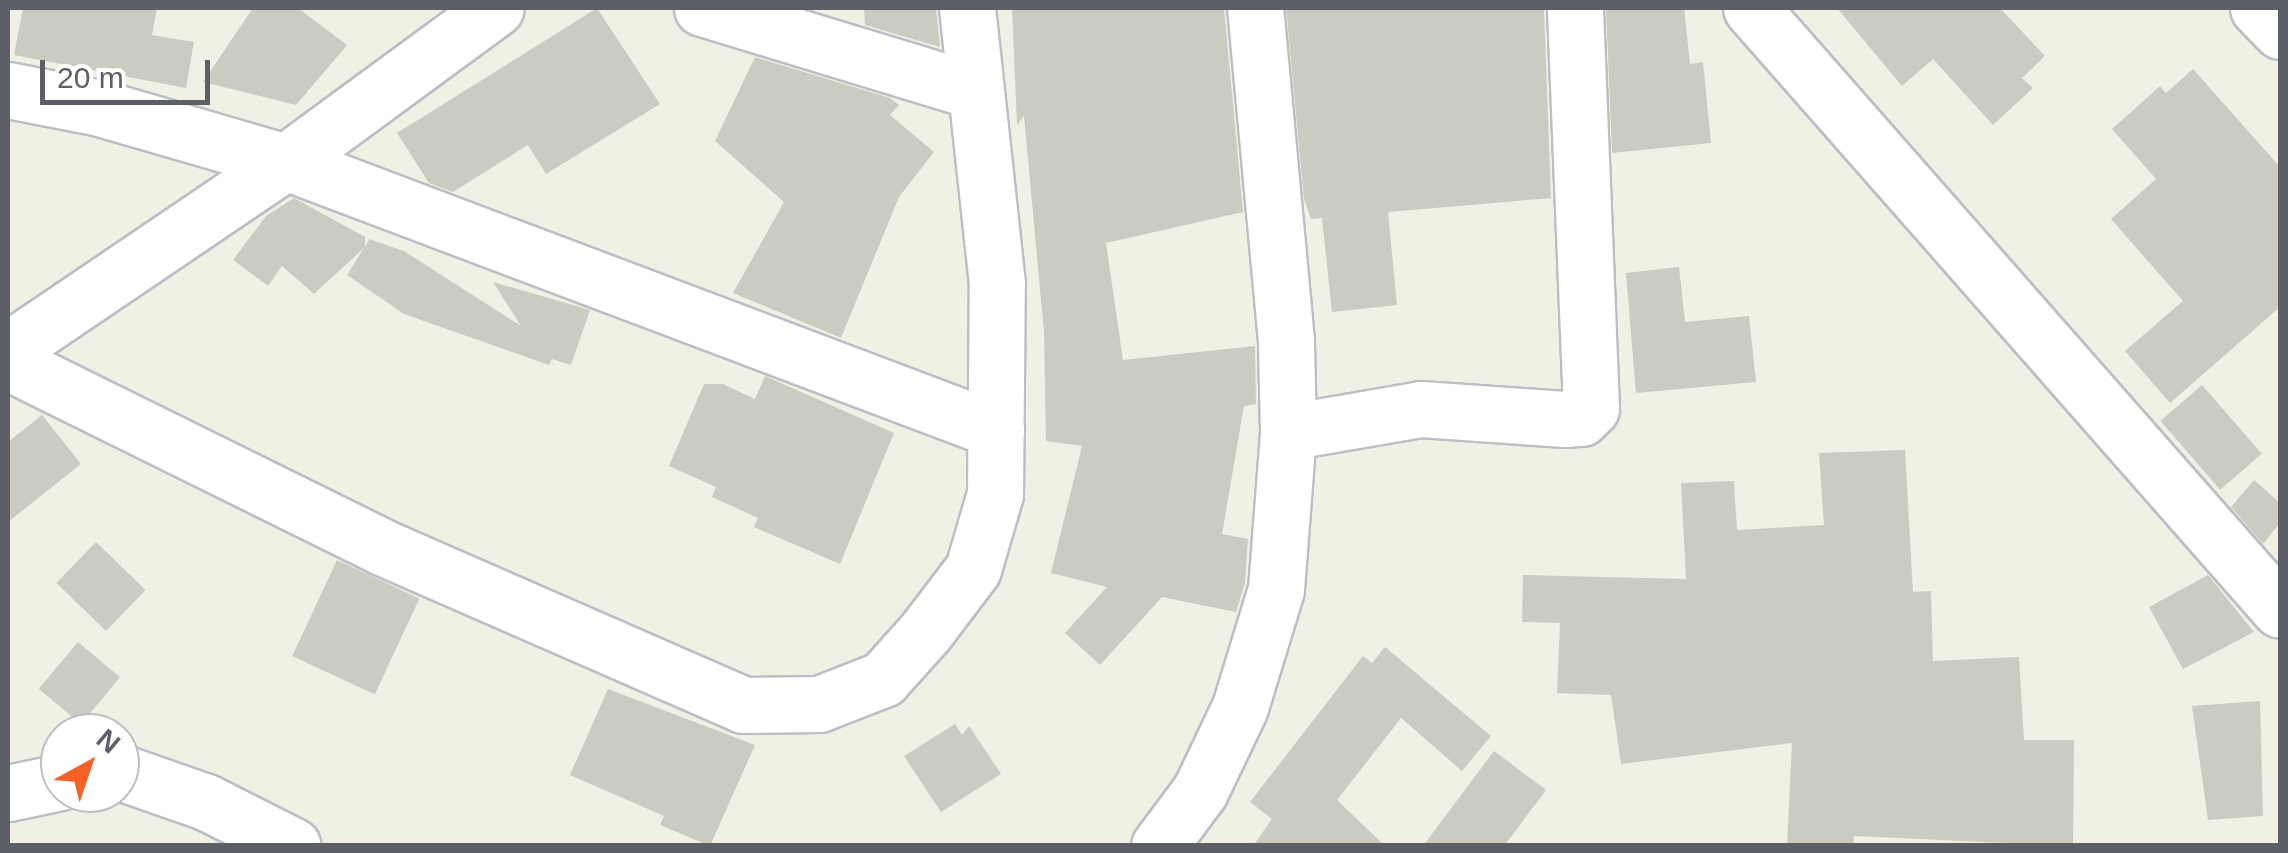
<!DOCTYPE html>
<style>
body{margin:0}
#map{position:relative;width:2288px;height:853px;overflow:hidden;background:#f0f0e5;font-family:Arial,sans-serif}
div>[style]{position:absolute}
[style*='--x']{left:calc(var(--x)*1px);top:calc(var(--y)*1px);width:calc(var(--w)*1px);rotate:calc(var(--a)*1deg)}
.building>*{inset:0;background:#cbcbc2;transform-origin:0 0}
.roads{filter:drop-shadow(2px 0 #bdbec5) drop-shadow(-2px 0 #bdbec5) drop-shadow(0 2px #bdbec5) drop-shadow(0 -2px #bdbec5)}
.minor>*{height:55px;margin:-27.5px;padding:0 27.5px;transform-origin:27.5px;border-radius:27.5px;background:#fff}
span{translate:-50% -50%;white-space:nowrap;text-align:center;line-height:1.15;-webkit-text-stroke:8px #fff;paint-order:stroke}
.frame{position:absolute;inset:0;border:10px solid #5d5f67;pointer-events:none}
.north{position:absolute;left:40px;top:713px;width:100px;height:100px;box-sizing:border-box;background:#fff;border:2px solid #bebfc2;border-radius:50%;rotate:40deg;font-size:28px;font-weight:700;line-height:40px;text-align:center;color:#5d5f67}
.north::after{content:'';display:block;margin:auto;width:35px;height:45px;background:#f56127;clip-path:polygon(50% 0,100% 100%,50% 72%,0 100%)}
.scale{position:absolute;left:40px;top:60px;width:170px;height:45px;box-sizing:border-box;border:5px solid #5d5f67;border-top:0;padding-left:12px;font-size:30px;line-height:35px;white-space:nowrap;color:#5d5f67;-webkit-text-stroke:8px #fff;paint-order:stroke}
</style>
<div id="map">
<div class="building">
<div style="clip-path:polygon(23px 8px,157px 8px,152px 35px,194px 42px,186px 88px,14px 55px)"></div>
<div style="clip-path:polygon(253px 8px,298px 8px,347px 45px,296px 105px,203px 82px)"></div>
<div style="clip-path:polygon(597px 8px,660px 104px,546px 174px,528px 145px,453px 192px,429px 183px,397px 133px)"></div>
<div style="clip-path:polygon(864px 8px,936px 8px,940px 47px,865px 25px)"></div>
<div style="clip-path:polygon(1012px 8px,1224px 8px,1243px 212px,1106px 243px,1123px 360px,1255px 346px,1256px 404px,1244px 406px,1222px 534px,1248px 539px,1245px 583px,1236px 612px,1162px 597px,1100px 665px,1065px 633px,1107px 587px,1051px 573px,1082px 446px,1046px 441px,1044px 332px,1024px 116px,1017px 125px)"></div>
<div style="clip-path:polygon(1286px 8px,1544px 8px,1551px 198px,1388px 212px,1397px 305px,1332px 312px,1322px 218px,1311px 219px,1304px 199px)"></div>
<div style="clip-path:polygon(1606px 8px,1684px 8px,1690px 64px,1703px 62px,1711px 143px,1612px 153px)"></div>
<div style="clip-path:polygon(1837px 8px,2000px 8px,2045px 56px,2022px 78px,2033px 88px,1993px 125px,1933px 59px,1902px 86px)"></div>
<div style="clip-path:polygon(755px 57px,890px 98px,899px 105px,890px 115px,934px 152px,899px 197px,841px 338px,733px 293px,784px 202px,715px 141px)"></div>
<div style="clip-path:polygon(2193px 69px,2280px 167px,2280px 307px,2170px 403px,2125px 351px,2183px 301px,2111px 219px,2156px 179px,2112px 129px,2160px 86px,2166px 93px)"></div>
<div style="clip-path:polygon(294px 198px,365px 237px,365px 247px,369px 239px,404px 251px,521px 326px,493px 282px,590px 310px,571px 365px,552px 359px,549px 365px,404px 314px,347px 275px,364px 248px,314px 294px,282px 266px,268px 286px,233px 260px,266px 216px)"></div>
<div style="clip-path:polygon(1679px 267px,1685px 322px,1749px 316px,1756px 382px,1636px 393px,1626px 273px)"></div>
<div style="clip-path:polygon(765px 376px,894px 433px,840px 564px,754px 527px,758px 518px,712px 497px,716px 487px,669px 466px,704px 384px,723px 384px,755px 399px)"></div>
<div style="left:2202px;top:385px;width:91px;height:55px;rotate:49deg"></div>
<div style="clip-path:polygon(42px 415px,81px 464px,8px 522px,8px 442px)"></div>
<div style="clip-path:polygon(1905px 450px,1913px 592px,1931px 591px,1933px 661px,2019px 657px,2024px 740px,2074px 740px,2073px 846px,1854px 836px,1853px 846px,1787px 846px,1792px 743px,1621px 764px,1611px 695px,1557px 693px,1560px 623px,1522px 622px,1523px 575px,1686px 579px,1681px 483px,1734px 481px,1737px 530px,1824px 525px,1819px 453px)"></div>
<div style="clip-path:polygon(2254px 480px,2280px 503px,2280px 523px,2263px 544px,2231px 507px)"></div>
<div style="left:96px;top:542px;width:69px;height:57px;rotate:44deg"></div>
<div style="left:337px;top:560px;width:91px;height:106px;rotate:25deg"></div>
<div style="clip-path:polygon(2208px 575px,2254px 632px,2183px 669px,2149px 607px)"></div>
<div style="left:78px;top:642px;width:55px;height:61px;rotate:40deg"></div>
<div style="clip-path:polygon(1385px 647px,1491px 736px,1462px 771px,1401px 718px,1337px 800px,1385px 846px,1253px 846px,1272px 819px,1250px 802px,1363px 656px,1372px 663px)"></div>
<div style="clip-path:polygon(608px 689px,755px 745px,710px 846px,660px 825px,664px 816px,570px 775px)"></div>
<div style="clip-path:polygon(2260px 701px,2263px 816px,2208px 820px,2192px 706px)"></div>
<div style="clip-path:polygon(955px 724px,962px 735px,969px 726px,1001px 774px,941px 812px,904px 756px)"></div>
<div style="clip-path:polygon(1494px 751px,1546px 790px,1504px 846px,1423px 846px)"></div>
</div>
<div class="roads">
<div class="minor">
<div style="--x:702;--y:8;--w:286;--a:16.9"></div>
<div style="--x:1751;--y:8;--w:801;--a:48.69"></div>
<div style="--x:2258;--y:8;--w:32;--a:46"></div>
<div style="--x:8;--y:90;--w:94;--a:11.1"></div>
<div style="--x:100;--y:108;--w:194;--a:16.2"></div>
<div style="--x:286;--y:162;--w:759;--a:20.68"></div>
<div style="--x:8;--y:350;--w:336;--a:-34.1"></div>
<div style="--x:286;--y:162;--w:260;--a:-36.3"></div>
<div style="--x:8;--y:362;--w:417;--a:26.3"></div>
<div style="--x:382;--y:547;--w:394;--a:23.6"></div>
<div style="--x:743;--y:705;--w:76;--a:-0.8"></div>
<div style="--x:819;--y:704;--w:69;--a:-21.3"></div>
<div style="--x:883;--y:679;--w:64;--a:-48.1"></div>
<div style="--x:926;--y:631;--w:78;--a:-52.8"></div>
<div style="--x:973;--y:569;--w:78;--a:-73.7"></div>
<div style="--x:995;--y:494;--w:210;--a:-89.5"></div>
<div style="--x:997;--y:284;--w:278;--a:-96.2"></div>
<div style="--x:1288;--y:432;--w:135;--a:-9.8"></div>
<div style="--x:1421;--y:409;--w:144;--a:4"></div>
<div style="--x:1565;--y:419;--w:16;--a:-4"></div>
<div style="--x:1581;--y:418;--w:14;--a:-45"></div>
<div style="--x:1591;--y:408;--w:400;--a:-92.3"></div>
<div style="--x:120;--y:772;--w:91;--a:19.2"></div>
<div style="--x:206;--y:802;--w:97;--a:26.8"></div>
<div style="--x:8;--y:793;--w:53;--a:-11.9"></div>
<div style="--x:1159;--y:846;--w:69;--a:-53.3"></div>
<div style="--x:1200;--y:791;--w:93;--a:-64.5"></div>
<div style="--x:1240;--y:707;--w:123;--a:-73"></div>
<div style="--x:1276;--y:589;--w:157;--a:-85.6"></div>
<div style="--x:1288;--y:432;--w:91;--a:-91.3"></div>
<div style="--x:1286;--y:341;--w:334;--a:-95.3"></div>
</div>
</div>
<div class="frame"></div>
<div class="north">N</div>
<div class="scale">20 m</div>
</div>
